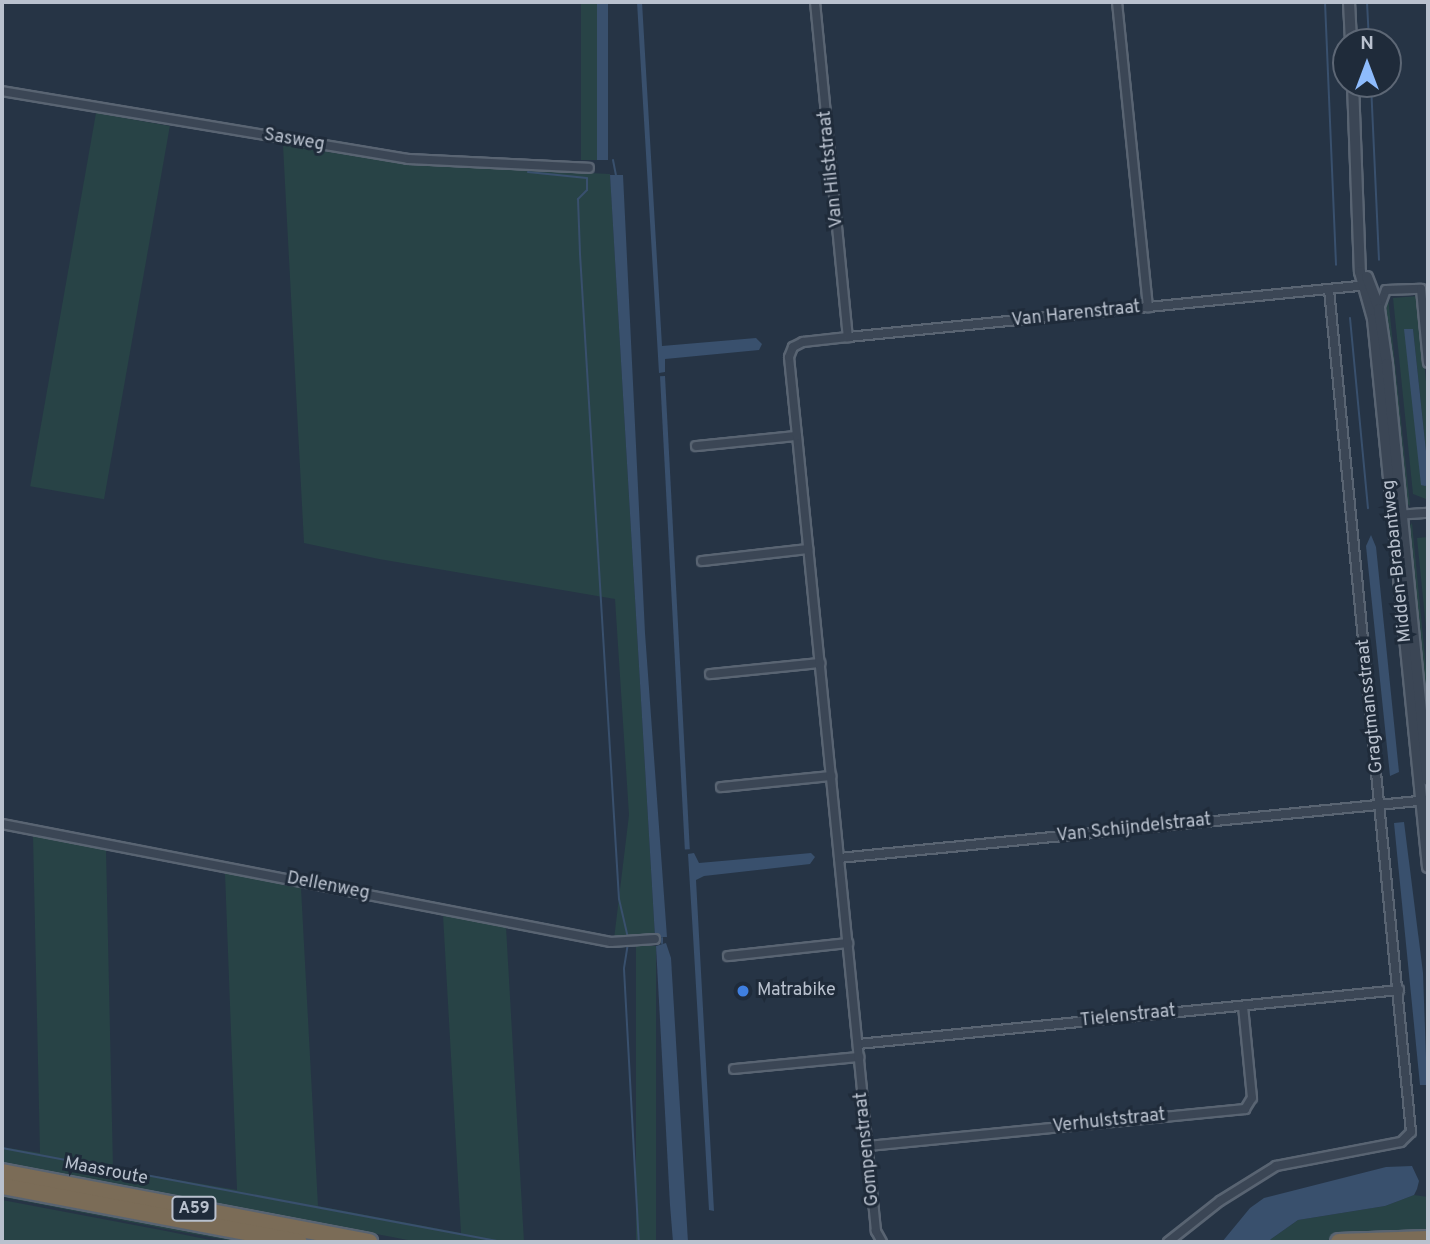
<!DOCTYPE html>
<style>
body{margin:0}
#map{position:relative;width:1430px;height:1244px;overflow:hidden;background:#263445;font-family:Overpass,sans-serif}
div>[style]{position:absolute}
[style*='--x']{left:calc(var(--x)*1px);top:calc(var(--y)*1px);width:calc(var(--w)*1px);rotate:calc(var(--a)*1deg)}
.green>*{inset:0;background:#284346;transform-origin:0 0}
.water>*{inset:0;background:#39506d;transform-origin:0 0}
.stream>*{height:2px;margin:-1px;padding:0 1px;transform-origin:1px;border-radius:1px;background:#39506d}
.roads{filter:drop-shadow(2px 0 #596472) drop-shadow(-2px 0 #596472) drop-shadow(0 2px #596472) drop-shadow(0 -2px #596472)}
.minor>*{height:8px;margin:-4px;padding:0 4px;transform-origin:4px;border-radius:4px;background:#3b4655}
.tertiary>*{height:10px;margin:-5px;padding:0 5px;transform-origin:5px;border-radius:5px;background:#3b4655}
.motorway>*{height:16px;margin:-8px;padding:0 8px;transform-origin:8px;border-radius:8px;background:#7b6c57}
.dots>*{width:19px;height:19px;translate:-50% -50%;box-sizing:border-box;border:4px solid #1f2b3a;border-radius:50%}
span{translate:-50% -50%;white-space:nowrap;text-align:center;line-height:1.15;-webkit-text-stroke:6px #1f2b3a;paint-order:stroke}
.shield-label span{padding:2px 5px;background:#1f2b3a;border:2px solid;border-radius:5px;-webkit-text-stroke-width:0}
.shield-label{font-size:16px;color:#b9c1ce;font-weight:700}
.street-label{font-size:18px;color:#b9c1ce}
.poi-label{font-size:18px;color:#b9c1ce}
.left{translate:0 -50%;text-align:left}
.frame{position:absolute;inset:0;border:4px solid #b9c1ce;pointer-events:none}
.north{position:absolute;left:1332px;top:28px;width:70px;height:70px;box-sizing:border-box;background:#1f2b3a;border:2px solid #5d6775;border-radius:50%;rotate:0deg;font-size:19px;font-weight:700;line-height:28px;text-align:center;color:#b9c1ce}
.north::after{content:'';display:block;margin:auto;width:24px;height:32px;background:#8ebcfd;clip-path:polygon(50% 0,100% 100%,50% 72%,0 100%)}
</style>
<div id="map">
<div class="green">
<div style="left:581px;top:2px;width:16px;height:158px"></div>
<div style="left:96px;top:113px;width:75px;height:379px;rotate:10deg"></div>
<div style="clip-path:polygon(283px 145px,412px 165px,610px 174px,655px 937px,614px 939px,629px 815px,615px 599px,379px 559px,304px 543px)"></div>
<div style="clip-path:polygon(1418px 296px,1428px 403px,1428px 470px,1413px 329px,1405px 330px,1423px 486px,1428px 485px,1426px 499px,1413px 494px,1393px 298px)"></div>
<div style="clip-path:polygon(1388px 297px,1410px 506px,1405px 502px,1383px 303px)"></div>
<div style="clip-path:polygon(1412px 523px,1428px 690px,1428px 760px,1406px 530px)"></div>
<div style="clip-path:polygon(1428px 537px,1428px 648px,1417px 538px)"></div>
<div style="clip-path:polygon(33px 836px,106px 850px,113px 1168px,138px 1173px,237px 1190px,225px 873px,301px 888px,318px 1206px,461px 1233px,443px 915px,506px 927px,524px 1242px,418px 1242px,2px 1162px,2px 1147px,40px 1153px)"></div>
<div style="left:636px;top:946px;width:20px;height:297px"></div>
<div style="clip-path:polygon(2px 1194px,255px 1242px,238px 1242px,176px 1231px,2px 1197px)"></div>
<div style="clip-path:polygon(1414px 1195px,1428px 1197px,1428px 1231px,1344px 1236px,1319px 1242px,1267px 1242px,1298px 1220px,1385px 1206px)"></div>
<div style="clip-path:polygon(2px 1200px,166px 1231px,220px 1242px,2px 1242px)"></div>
</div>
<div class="water">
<div style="left:597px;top:2px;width:11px;height:158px"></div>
<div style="clip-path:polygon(637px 2px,642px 2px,662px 346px,756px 338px,762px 344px,759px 350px,665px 359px,665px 372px,659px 373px)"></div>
<div style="clip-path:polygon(610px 175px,623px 175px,645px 633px,667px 937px,655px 937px)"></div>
<div style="clip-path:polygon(1404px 329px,1413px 329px,1428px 470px,1428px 485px,1425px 486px,1421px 485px)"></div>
<div style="left:665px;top:376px;width:474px;height:5px;rotate:87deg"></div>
<div style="clip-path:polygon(1371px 535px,1376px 547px,1399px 772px,1390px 776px,1366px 546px)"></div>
<div style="clip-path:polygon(1404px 822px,1423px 973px,1427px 1085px,1420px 1085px,1394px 823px)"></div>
<div style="clip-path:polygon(694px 853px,699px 863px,811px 853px,815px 857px,810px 864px,704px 876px,696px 880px,714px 1211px,709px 1210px,693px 935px,688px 854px)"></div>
<div style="clip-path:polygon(666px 943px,671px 958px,688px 1242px,673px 1242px,670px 1205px,656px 946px)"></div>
<div style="clip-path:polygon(1412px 1166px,1419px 1181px,1417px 1189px,1414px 1195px,1401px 1200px,1385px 1206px,1298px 1220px,1267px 1242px,1222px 1242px,1250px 1208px,1264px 1198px,1386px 1167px)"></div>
</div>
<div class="stream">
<div style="--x:1325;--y:2;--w:263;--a:87.6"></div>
<div style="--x:1367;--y:2;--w:40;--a:87.1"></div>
<div style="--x:1371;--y:84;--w:176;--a:87.4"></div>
<div style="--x:613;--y:160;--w:15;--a:79"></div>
<div style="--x:528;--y:172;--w:59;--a:5.8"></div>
<div style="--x:587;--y:178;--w:12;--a:90"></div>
<div style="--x:587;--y:190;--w:13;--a:135"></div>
<div style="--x:578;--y:199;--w:55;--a:87.9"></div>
<div style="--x:580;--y:254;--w:646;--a:86.54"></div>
<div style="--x:619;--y:899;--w:40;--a:77"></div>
<div style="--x:1350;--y:318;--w:191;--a:84.6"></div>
<div style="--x:662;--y:938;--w:5;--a:90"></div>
<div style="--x:628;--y:943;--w:26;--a:99"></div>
<div style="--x:624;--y:969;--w:273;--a:86.9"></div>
<div style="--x:2;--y:1148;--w:509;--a:10.65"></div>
</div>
<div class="roads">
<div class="minor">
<div style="--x:815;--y:2;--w:337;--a:84.4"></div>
<div style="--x:1117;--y:2;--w:307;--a:84.2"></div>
<div style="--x:2;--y:91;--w:412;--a:9.5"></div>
<div style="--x:408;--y:159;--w:181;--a:2.8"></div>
<div style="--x:1379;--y:309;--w:20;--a:-70"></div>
<div style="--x:1386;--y:290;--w:35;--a:-2"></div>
<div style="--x:1421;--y:289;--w:74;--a:84.6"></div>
<div style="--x:696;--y:446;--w:101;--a:-5.7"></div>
<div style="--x:1396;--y:515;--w:32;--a:-4"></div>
<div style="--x:702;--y:561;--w:107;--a:-6.5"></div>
<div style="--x:710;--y:674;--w:111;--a:-5.7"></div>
<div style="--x:721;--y:787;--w:111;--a:-5.7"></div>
<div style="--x:2;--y:824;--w:620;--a:10.97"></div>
<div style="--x:611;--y:942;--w:44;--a:-3.9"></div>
<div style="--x:839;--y:858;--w:592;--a:-5.62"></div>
<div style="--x:728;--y:956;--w:121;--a:-6.2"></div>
<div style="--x:858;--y:1044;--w:544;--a:-5.7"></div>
<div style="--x:734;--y:1069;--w:126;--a:-5.5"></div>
<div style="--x:868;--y:1146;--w:379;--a:-5.6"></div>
<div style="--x:1245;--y:1109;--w:13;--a:-58"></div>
<div style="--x:1252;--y:1098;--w:92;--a:-95.6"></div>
<div style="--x:882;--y:1242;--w:13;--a:-119"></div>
<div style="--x:876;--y:1231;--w:799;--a:-95.67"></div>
<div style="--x:797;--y:436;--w:79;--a:-95.8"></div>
<div style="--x:789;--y:357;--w:11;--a:-68"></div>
<div style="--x:793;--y:347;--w:11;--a:-27"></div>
<div style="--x:803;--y:342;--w:45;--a:-6.3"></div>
<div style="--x:848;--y:337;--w:523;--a:-5.71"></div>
<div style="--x:1168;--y:1242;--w:66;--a:-38.3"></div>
<div style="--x:1220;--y:1201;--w:66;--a:-32"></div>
<div style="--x:1276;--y:1166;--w:127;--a:-10.9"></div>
<div style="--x:1401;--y:1142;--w:14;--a:-45"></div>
<div style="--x:1411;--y:1132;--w:846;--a:-95.56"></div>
</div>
<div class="tertiary">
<div style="--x:1349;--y:2;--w:40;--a:87.1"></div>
<div style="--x:1353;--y:84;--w:188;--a:87.9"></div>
<div style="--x:1360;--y:272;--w:49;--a:74.5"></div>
<div style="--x:1373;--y:319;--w:551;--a:84.27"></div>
<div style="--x:1367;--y:277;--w:34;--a:69"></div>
<div style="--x:1379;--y:309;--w:56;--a:81.7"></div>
<div style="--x:1387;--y:364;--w:418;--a:84.4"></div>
</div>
<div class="motorway">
<div style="--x:2;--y:1172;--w:374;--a:10.8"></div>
<div style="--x:2;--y:1186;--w:302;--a:10.7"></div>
<div style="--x:1339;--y:1242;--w:89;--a:-1.9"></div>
</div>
</div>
<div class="dots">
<div style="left:743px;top:991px;background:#3f7fe0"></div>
</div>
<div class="shield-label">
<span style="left:194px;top:1209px">A59</span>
</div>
<div class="street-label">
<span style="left:294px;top:141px;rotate:10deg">Sasweg</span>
<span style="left:832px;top:169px;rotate:-96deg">Van Hilststraat</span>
<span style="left:1076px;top:315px;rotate:-6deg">Van Harenstraat</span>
<span style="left:1398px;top:561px;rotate:-96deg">Midden-Brabantweg</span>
<span style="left:1371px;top:706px;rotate:-96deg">Gragtmansstraat</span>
<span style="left:1134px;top:829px;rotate:-6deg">Van Schijndelstraat</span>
<span style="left:328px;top:887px;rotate:11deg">Dellenweg</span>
<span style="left:1128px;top:1017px;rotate:-6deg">Tielenstraat</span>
<span style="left:1109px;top:1122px;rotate:-6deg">Verhulststraat</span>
<span style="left:868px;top:1149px;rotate:-96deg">Gompenstraat</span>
<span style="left:106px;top:1172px;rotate:11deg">Maasroute</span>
</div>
<div class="poi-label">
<span class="left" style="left:757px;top:991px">Matrabike</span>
</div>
<div class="frame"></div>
<div class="north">N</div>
</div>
